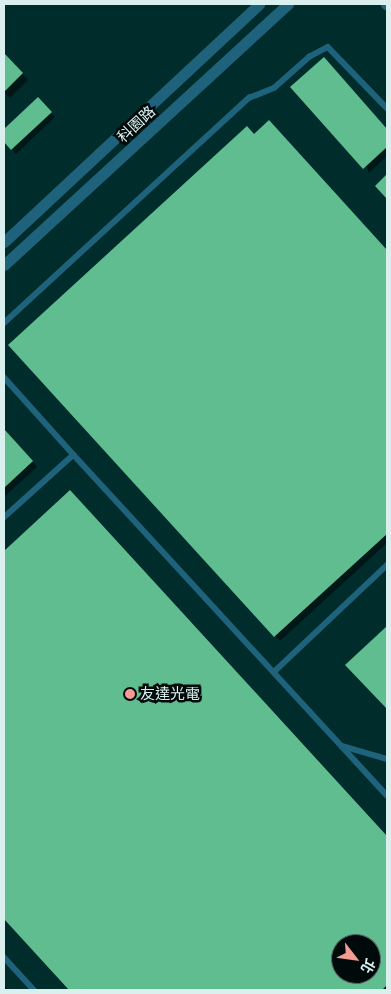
<!DOCTYPE html>
<meta charset="utf-8">
<style>
body{margin:0}
#map{position:relative;width:391px;height:994px;overflow:hidden;background:#022222;font-family:"PT Sans Narrow","Noto Sans TC",sans-serif}
div>[style]{position:absolute}
[style*='--x']{left:calc(var(--x)*1px);top:calc(var(--y)*1px);width:calc(var(--w)*1px);rotate:calc(var(--a)*1deg)}
.built>*{inset:0;background:#002c2c}
.shadow>*{inset:0;background:#0007}
.building>*{inset:0;background:#5fbd90}
.lane>*{height:5.5px;margin:-2.75px;padding:0 2.75px;transform-origin:2.75px;border-radius:2.75px;background:#1f627c}
.street>*{height:11px;margin:-5.5px;padding:0 5.5px;transform-origin:5.5px;border-radius:5.5px;background:#1f627c}
.dots>*{width:14px;height:14px;translate:-50% -50%;box-sizing:border-box;border:2px solid #000a0a;border-radius:50%}
span{translate:-50% -50%;white-space:nowrap;text-align:center;line-height:1.15;-webkit-text-stroke:5px #000a0a;paint-order:stroke}
.street-label{font-size:15px;color:#daf0ef}
.poi-label{font-size:15px;color:#daf0ef}
.left{translate:0 -50%;text-align:left}
.frame{position:absolute;inset:0;border:5px solid #daf0ef;pointer-events:none}
.north{position:absolute;left:331px;top:934px;width:50px;height:50px;box-sizing:border-box;background:#000a0a;border:1px solid #576666;border-radius:50%;rotate:120deg;font-size:14px;font-weight:700;line-height:20px;text-align:center;color:#daf0ef}
.north::after{content:'';display:block;margin:auto;width:18px;height:22px;background:#f59c92;clip-path:polygon(50% 0,100% 100%,50% 72%,0 100%)}
</style>
<div id="map">
<div class="built">
<div style="clip-path:polygon(evenodd,4px 4px,387px 4px,387px 990px,4px 990px,4px 4px,341px 944px,371px 944px,371px 974px,341px 974px,341px 944px)"></div>
</div>
<div class="shadow">
<div style="clip-path:polygon(4px 55px,28px 80px,10px 98px,4px 92px)"></div>
<div style="clip-path:polygon(328px 63px,387px 130px,387px 156px,369px 173px)"></div>
<div style="clip-path:polygon(38px 99px,55px 117px,16px 154px,4px 141px,4px 131px)"></div>
<div style="clip-path:polygon(274px 127px,387px 251px,387px 543px,280px 641px,10px 345px,254px 136px)"></div>
<div style="clip-path:polygon(4px 430px,37px 467px,4px 497px)"></div>
<div style="clip-path:polygon(evenodd,70px 492px,387px 838px,387px 990px,71px 990px,4px 917px,4px 553px,70px 492px,341px 944px,371px 944px,371px 974px,341px 974px,341px 944px)"></div>
<div style="clip-path:polygon(387px 628px,387px 707px,346px 665px)"></div>
<div style="clip-path:polygon(4px 985px,8px 989px,7px 990px,4px 990px)"></div>
</div>
<div class="building">
<div style="clip-path:polygon(4px 53px,23px 73px,4px 92px)"></div>
<div style="clip-path:polygon(324px 57px,387px 129px,387px 147px,363px 169px,290px 87px)"></div>
<div style="clip-path:polygon(38px 97px,52px 112px,11px 150px,4px 142px,4px 129px)"></div>
<div style="clip-path:polygon(269px 120px,387px 250px,387px 534px,274px 637px,8px 345px,247px 126px,254px 134px)"></div>
<div style="clip-path:polygon(387px 174px,387px 199px,375px 186px)"></div>
<div style="clip-path:polygon(4px 429px,33px 461px,4px 488px)"></div>
<div style="clip-path:polygon(evenodd,70px 490px,387px 836px,387px 985px,382px 990px,69px 990px,4px 919px,4px 551px,70px 490px,341px 944px,371px 944px,371px 974px,341px 974px,341px 944px)"></div>
<div style="clip-path:polygon(387px 626px,387px 709px,345px 665px)"></div>
</div>
<div class="lane">
<div style="--x:4;--y:323;--w:333;--a:-42.6"></div>
<div style="--x:249;--y:98;--w:27;--a:-22"></div>
<div style="--x:274;--y:88;--w:47;--a:-41.5"></div>
<div style="--x:309;--y:57;--w:21;--a:-28"></div>
<div style="--x:328;--y:47;--w:85;--a:46"></div>
<div style="--x:4;--y:377;--w:105;--a:48.1"></div>
<div style="--x:74;--y:455;--w:94;--a:138"></div>
<div style="--x:74;--y:455;--w:462;--a:47.4"></div>
<div style="--x:274;--y:672;--w:156;--a:-43.4"></div>
<div style="--x:342;--y:746;--w:47;--a:16.1"></div>
<div style="--x:4;--y:957;--w:45;--a:47.7"></div>
</div>
<div class="street">
<div style="--x:386;--y:4;--w:1;--a:45"></div>
<div style="--x:4;--y:242;--w:349;--a:-43"></div>
<div style="--x:4;--y:265;--w:386;--a:-42.6"></div>
</div>
<div class="dots">
<div style="left:130px;top:694px;background:#f59c92"></div>
</div>
<div class="street-label">
<span style="left:136px;top:124px;rotate:-43deg">科園路</span>
</div>
<div class="poi-label">
<span class="left" style="left:140px;top:694px">友達光電</span>
</div>
<div class="frame"></div>
<div class="north">北</div>
</div>
